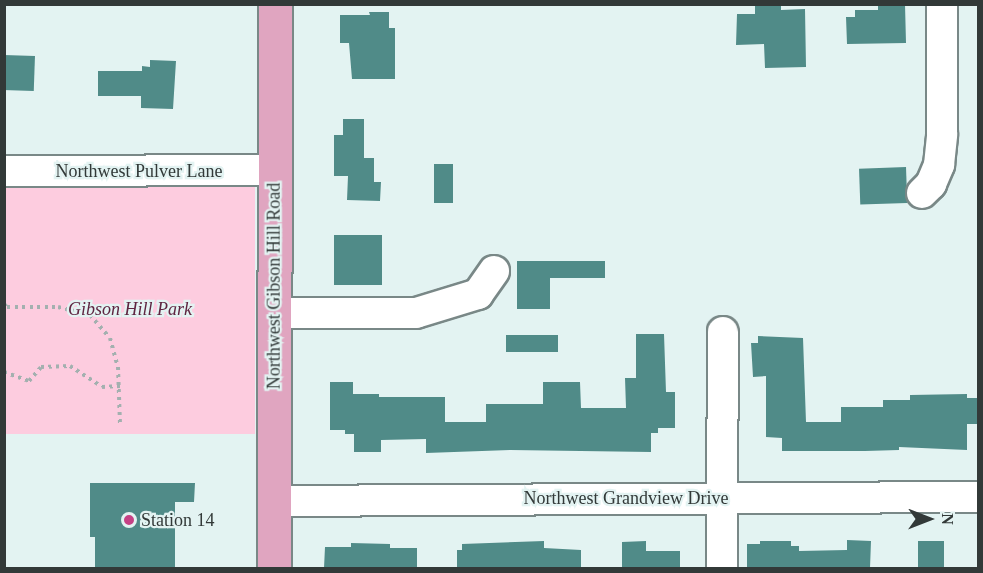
<!DOCTYPE html>
<style>
body{margin:0}
#map{position:relative;width:983px;height:573px;overflow:hidden;background:#e3f3f2;font-family:"Times New Roman",serif}
div>[style]{position:absolute}
[style*='--x']{left:calc(var(--x)*1px);top:calc(var(--y)*1px);width:calc(var(--w)*1px);rotate:calc(var(--a)*1deg)}
.green>*{inset:0;background:#fdccdf;transform-origin:0 0}
.building>*{inset:0;background:#508b88;transform-origin:0 0}
.path>*{height:4px;margin-top:-2px;transform-origin:0;background:repeating-linear-gradient(90deg,#a3b0af 0 3px,transparent 0 7.5px)}
.roads{filter:drop-shadow(2px 0 #798887) drop-shadow(-2px 0 #798887) drop-shadow(0 2px #798887) drop-shadow(0 -2px #798887)}
.minor>*{height:30px;margin:-15px;padding:0 15px;transform-origin:15px;border-radius:15px;background:#fff}
.major>*{height:33px;margin:-16.5px;padding:0 16.5px;transform-origin:16.5px;border-radius:16.5px;background:#e0a5c0}
.dots>*{width:16px;height:16px;translate:-50% -50%;box-sizing:border-box;border:3px solid #e3f3f2;border-radius:50%}
span{translate:-50% -50%;white-space:nowrap;text-align:center;line-height:1.15;-webkit-text-stroke:4.5px #e3f3f2;paint-order:stroke}
.street-label{font-size:18px;color:#323938}
.park-label{font-size:18px;color:#5f2541;font-style:italic}
.poi-label{font-size:18px;color:#323938}
.left{translate:0 -50%;text-align:left}
.frame{position:absolute;inset:0;border:6px solid #323938;pointer-events:none}
.north{position:absolute;left:899px;top:489px;width:60px;height:60px;-webkit-text-stroke:4px #e3f3f2;paint-order:stroke;rotate:90deg;font-size:16px;font-weight:700;line-height:24px;text-align:center;color:#323938}
.north::after{content:'';display:block;margin:auto;width:21px;height:27px;background:#323938;clip-path:polygon(50% 0,100% 100%,50% 72%,0 100%)}
</style>
<div id="map">
<div class="green">
<div style="left:4px;top:185px;width:251px;height:249px"></div>
</div>
<div class="building">
<div style="clip-path:polygon(764px 4px,781px 4px,781px 10px,805px 9px,806px 67px,765px 68px,764px 44px,736px 45px,737px 14px,755px 14px,755px 6px)"></div>
<div style="clip-path:polygon(878px 4px,905px 4px,906px 43px,847px 44px,846px 17px,855px 17px,855px 10px,878px 10px)"></div>
<div style="clip-path:polygon(369px 12px,389px 12px,389px 28px,395px 28px,395px 79px,352px 79px,349px 43px,340px 43px,340px 15px,370px 15px)"></div>
<div style="left:4px;top:55px;width:31px;height:35px;rotate:2deg"></div>
<div style="clip-path:polygon(150px 60px,176px 61px,173px 109px,141px 108px,141px 96px,98px 96px,98px 71px,142px 71px,142px 66px,150px 67px)"></div>
<div style="clip-path:polygon(343px 119px,364px 119px,364px 158px,374px 158px,374px 182px,381px 182px,380px 201px,347px 200px,348px 176px,334px 176px,334px 135px,343px 135px)"></div>
<div style="left:434px;top:164px;width:19px;height:39px"></div>
<div style="left:906px;top:167px;width:36px;height:47px;rotate:88deg"></div>
<div style="left:334px;top:235px;width:48px;height:50px"></div>
<div style="clip-path:polygon(517px 261px,605px 261px,605px 278px,550px 278px,550px 309px,517px 309px)"></div>
<div style="clip-path:polygon(636px 334px,664px 334px,666px 392px,675px 392px,675px 428px,658px 428px,658px 433px,651px 433px,651px 452px,510px 450px,426px 453px,426px 439px,381px 440px,381px 452px,354px 452px,354px 434px,345px 434px,345px 430px,330px 430px,330px 382px,353px 382px,353px 394px,379px 394px,379px 397px,445px 397px,445px 422px,486px 422px,486px 404px,543px 404px,543px 382px,580px 382px,581px 408px,626px 408px,625px 378px,636px 378px)"></div>
<div style="left:558px;top:335px;width:17px;height:52px;rotate:90deg"></div>
<div style="clip-path:polygon(758px 336px,803px 338px,806px 422px,841px 422px,841px 407px,883px 407px,883px 400px,910px 400px,910px 395px,967px 394px,967px 398px,978px 398px,978px 424px,967px 424px,967px 450px,899px 447px,899px 450px,865px 451px,782px 451px,782px 438px,766px 437px,766px 376px,753px 377px,751px 343px,758px 343px)"></div>
<div style="clip-path:polygon(90px 483px,195px 483px,194px 502px,175px 502px,175px 568px,95px 568px,95px 537px,90px 537px)"></div>
<div style="clip-path:polygon(847px 540px,871px 541px,870px 568px,747px 568px,747px 544px,760px 544px,760px 541px,791px 541px,791px 546px,799px 546px,799px 551px,847px 550px)"></div>
<div style="clip-path:polygon(544px 541px,544px 548px,581px 550px,581px 568px,457px 568px,457px 550px,462px 550px,462px 544px)"></div>
<div style="clip-path:polygon(646px 541px,646px 551px,680px 551px,680px 568px,622px 568px,622px 542px)"></div>
<div style="left:918px;top:541px;width:26px;height:27px"></div>
<div style="clip-path:polygon(351px 543px,390px 544px,390px 548px,417px 548px,417px 568px,324px 568px,325px 547px,351px 547px)"></div>
</div>
<div class="path">
<div style="--x:4;--y:304;--w:4;--a:45"></div>
<div style="--x:7;--y:307;--w:51;--a:0"></div>
<div style="--x:58;--y:307;--w:33;--a:14"></div>
<div style="--x:90;--y:315;--w:30;--a:49"></div>
<div style="--x:110;--y:338;--w:30;--a:75"></div>
<div style="--x:118;--y:367;--w:56;--a:88"></div>
<div style="--x:4;--y:372;--w:27;--a:20"></div>
<div style="--x:29;--y:381;--w:18;--a:-49"></div>
<div style="--x:41;--y:367;--w:29;--a:-2"></div>
<div style="--x:70;--y:366;--w:38;--a:33"></div>
<div style="--x:102;--y:387;--w:18;--a:-3"></div>
</div>
<div class="roads">
<div class="minor">
<div style="--x:4;--y:171;--w:270;--a:-0.2"></div>
<div style="--x:922;--y:193;--w:13;--a:-45"></div>
<div style="--x:931;--y:184;--w:21;--a:-67"></div>
<div style="--x:939;--y:165;--w:31;--a:-84"></div>
<div style="--x:942;--y:134;--w:130;--a:-90"></div>
<div style="--x:274;--y:313;--w:142;--a:0"></div>
<div style="--x:416;--y:313;--w:65;--a:-17"></div>
<div style="--x:478;--y:294;--w:28;--a:-55"></div>
<div style="--x:274;--y:501;--w:704;--a:-0.33"></div>
<div style="--x:722;--y:568;--w:236;--a:-89.8"></div>
</div>
<div class="major">
<div style="--x:274;--y:568;--w:564;--a:-89.9"></div>
</div>
</div>
<div class="dots">
<div style="left:129px;top:520px;background:#c54185"></div>
</div>
<div class="street-label">
<span style="left:139px;top:171px">Northwest Pulver Lane</span>
<span style="left:274px;top:286px;rotate:-90deg">Northwest Gibson Hill Road</span>
<span style="left:626px;top:498px">Northwest Grandview Drive</span>
</div>
<div class="park-label">
<span style="left:130px;top:309px">Gibson Hill Park</span>
</div>
<div class="poi-label">
<span class="left" style="left:141px;top:520px">Station 14</span>
</div>
<div class="frame"></div>
<div class="north">N</div>
</div>
